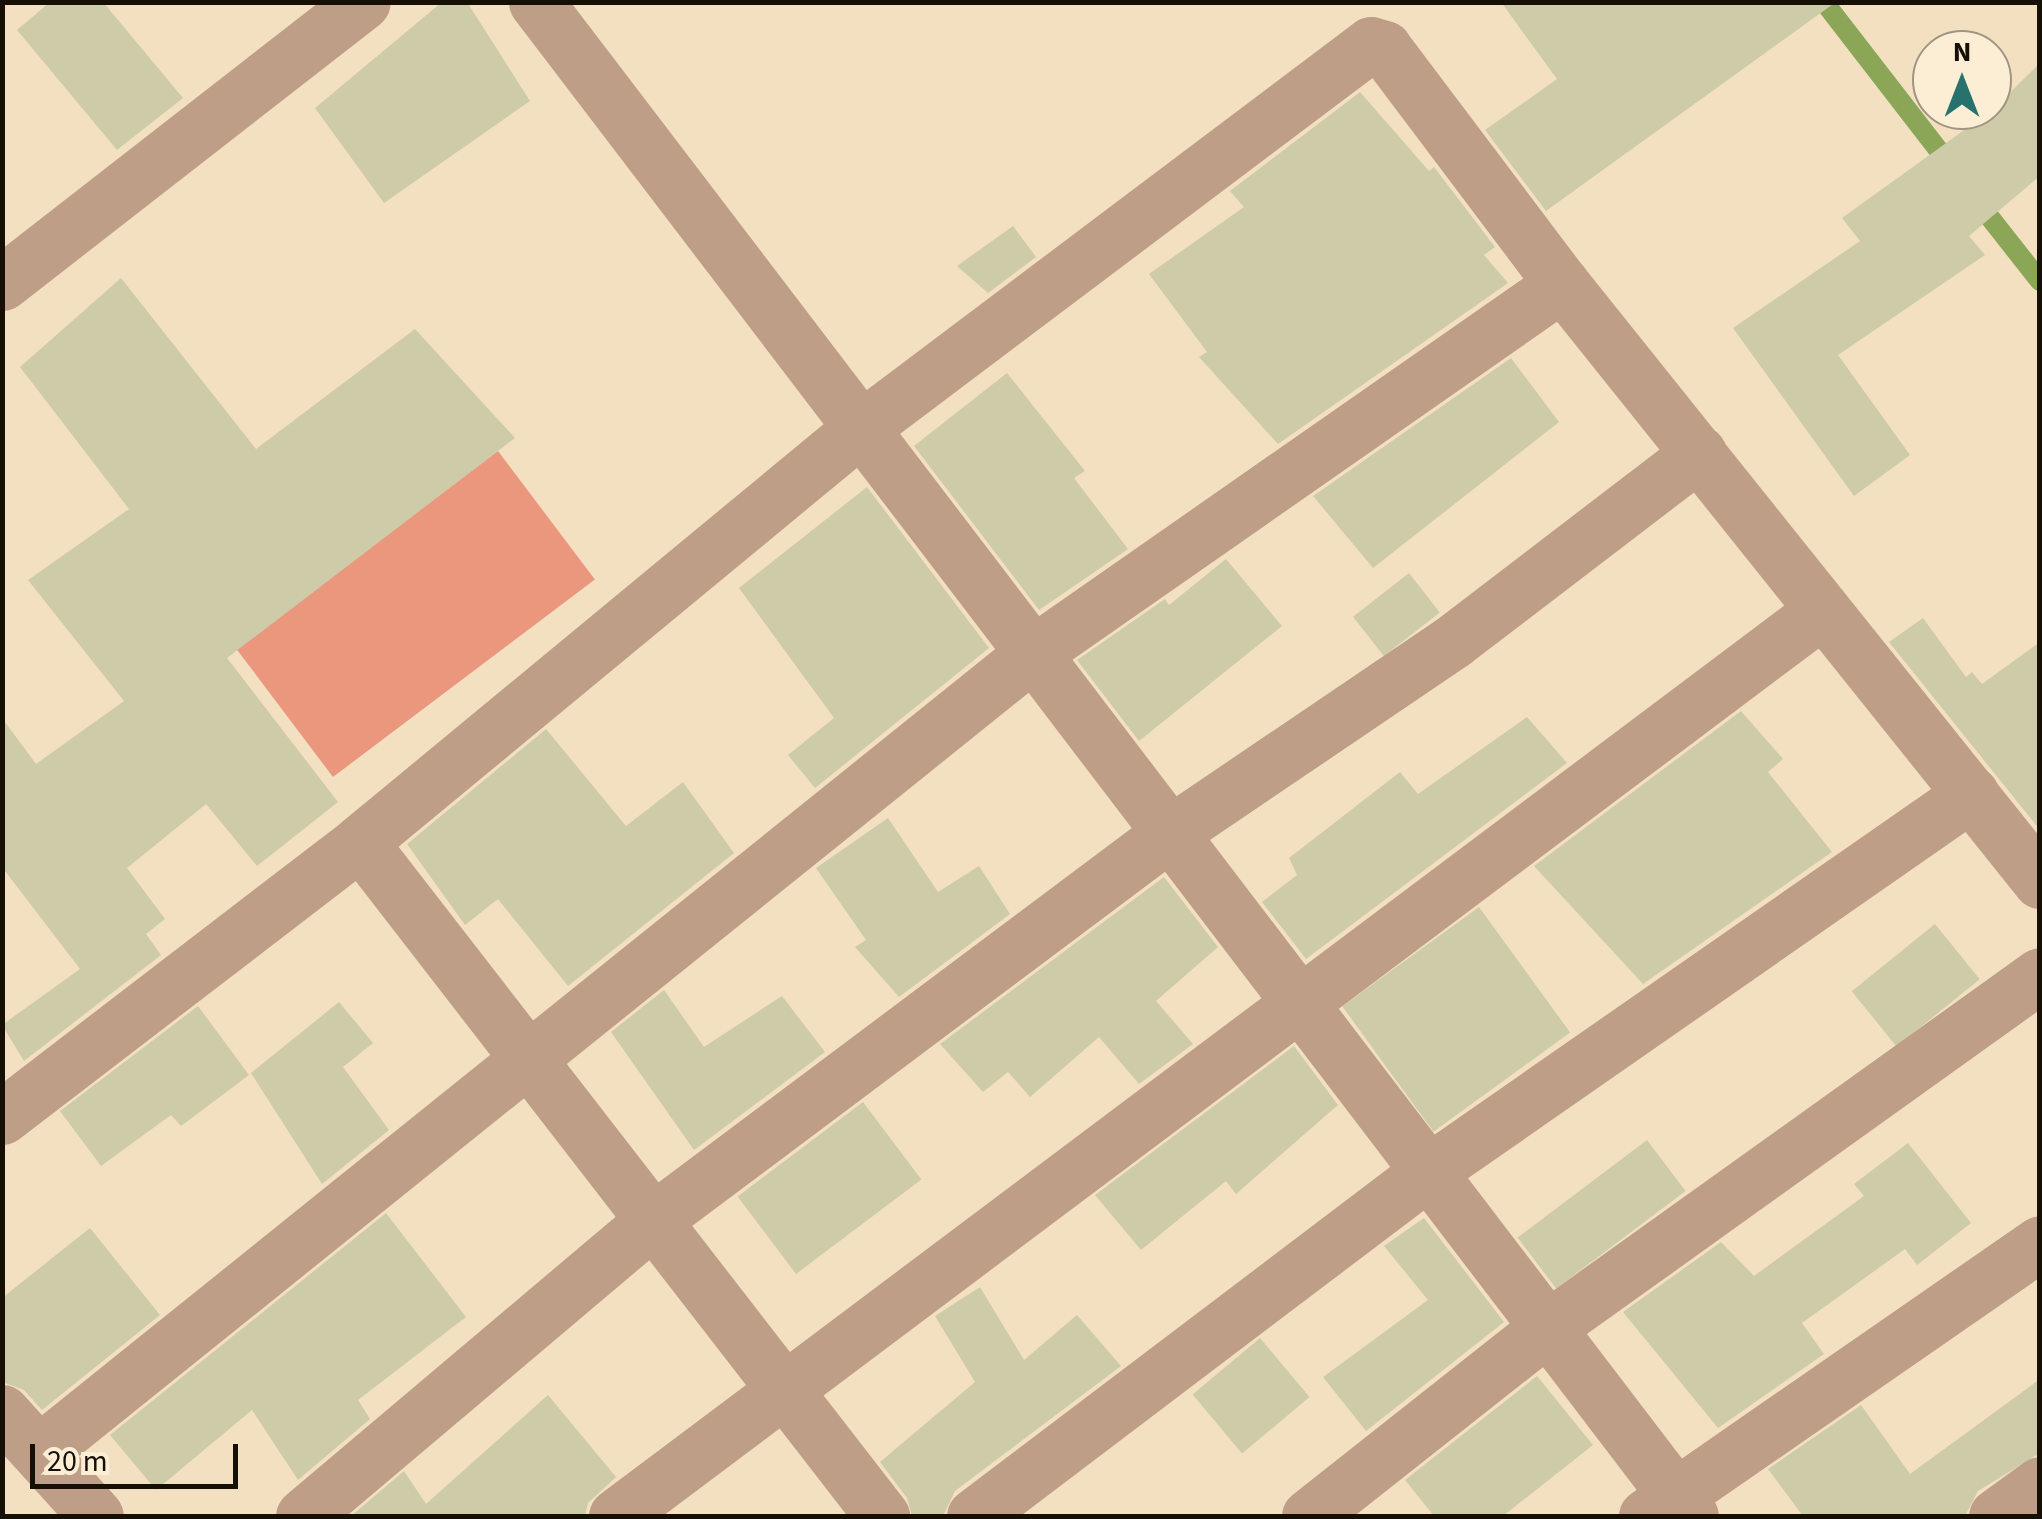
<!DOCTYPE html>
<style>
body{margin:0}
#map{position:relative;width:2042px;height:1519px;overflow:hidden;background:#f2e0c1;font-family:"Source Sans 3",sans-serif}
div>[style]{position:absolute}
[style*='--x']{left:calc(var(--x)*1px);top:calc(var(--y)*1px);width:calc(var(--w)*1px);rotate:calc(var(--a)*1deg)}
.green>*{inset:0;background:#ea977e;transform-origin:0 0}
.stream>*{height:20px;margin:-10px;padding:0 10px;transform-origin:10px;border-radius:10px;background:#8aa656}
.building>*{inset:0;background:#cecba9;transform-origin:0 0}
.street>*{height:55px;margin:-27.5px;padding:0 27.5px;transform-origin:27.5px;border-radius:27.5px;background:#be9e86}
span{translate:-50% -50%;white-space:nowrap;text-align:center;line-height:1.15;-webkit-text-stroke:10px #fceed5;paint-order:stroke}
.frame{position:absolute;inset:0;border:5px solid #150f05;pointer-events:none}
.north{position:absolute;left:1912px;top:30px;width:100px;height:100px;box-sizing:border-box;background:#fceed5;border:2px solid #a09582;border-radius:50%;rotate:0deg;font-size:28px;font-weight:700;line-height:40px;text-align:center;color:#150f05}
.north::after{content:'';display:block;margin:auto;width:35px;height:45px;background:#28726e;clip-path:polygon(50% 0,100% 100%,50% 72%,0 100%)}
.scale{position:absolute;left:30px;top:1444px;width:208px;height:45px;box-sizing:border-box;border:5px solid #150f05;border-top:0;padding-left:12px;font-size:30px;line-height:35px;white-space:nowrap;color:#150f05;-webkit-text-stroke:8px #fceed5;paint-order:stroke}
</style>
<div id="map">
<div class="green">
<div style="left:498px;top:451px;width:161px;height:328px;rotate:53deg"></div>
</div>
<div class="stream">
<div style="--x:1824;--y:2;--w:211;--a:52.3"></div>
<div style="--x:1973;--y:196;--w:108;--a:51.8"></div>
</div>
<div class="building">
<div style="clip-path:polygon(50px 2px,103px 2px,183px 98px,117px 150px,17px 30px)"></div>
<div style="clip-path:polygon(442px 2px,467px 2px,530px 101px,384px 203px,315px 108px)"></div>
<div style="clip-path:polygon(1501px 2px,1836px 2px,1546px 211px,1485px 130px,1557px 79px)"></div>
<div style="clip-path:polygon(2040px 63px,2040px 176px,1969px 236px,1985px 255px,1838px 355px,1910px 455px,1854px 496px,1733px 328px,1860px 241px,1842px 218px,1992px 110px)"></div>
<div style="clip-path:polygon(1360px 92px,1429px 171px,1434px 167px,1495px 247px,1484px 255px,1508px 283px,1278px 444px,1199px 357px,1207px 352px,1149px 274px,1244px 207px,1230px 191px)"></div>
<div style="clip-path:polygon(1013px 226px,1036px 257px,988px 293px,957px 266px)"></div>
<div style="clip-path:polygon(121px 278px,256px 449px,415px 329px,515px 438px,227px 658px,338px 802px,257px 866px,206px 804px,127px 868px,165px 919px,146px 934px,161px 955px,24px 1061px,2px 1025px,80px 969px,2px 867px,2px 718px,36px 764px,124px 701px,28px 580px,129px 509px,20px 367px)"></div>
<div style="clip-path:polygon(1511px 358px,1559px 422px,1373px 568px,1313px 496px)"></div>
<div style="clip-path:polygon(1007px 373px,1085px 471px,1074px 478px,1128px 549px,1039px 610px,914px 446px)"></div>
<div style="clip-path:polygon(867px 487px,989px 648px,815px 788px,788px 755px,834px 718px,739px 588px)"></div>
<div style="clip-path:polygon(1226px 559px,1282px 626px,1139px 741px,1077px 660px,1165px 599px,1169px 605px)"></div>
<div style="left:1409px;top:573px;width:50px;height:71px;rotate:52deg"></div>
<div style="clip-path:polygon(1923px 618px,1966px 677px,1972px 672px,1982px 684px,2040px 642px,2040px 830px,1889px 642px)"></div>
<div style="clip-path:polygon(1741px 711px,1783px 759px,1768px 772px,1832px 852px,1643px 984px,1534px 866px)"></div>
<div style="clip-path:polygon(1527px 717px,1567px 763px,1306px 959px,1262px 902px,1297px 875px,1289px 858px,1400px 772px,1418px 794px)"></div>
<div style="clip-path:polygon(546px 729px,626px 826px,683px 782px,734px 853px,568px 986px,498px 899px,465px 925px,407px 844px)"></div>
<div style="clip-path:polygon(888px 818px,938px 892px,979px 866px,1010px 914px,899px 997px,855px 947px,866px 940px,816px 868px)"></div>
<div style="clip-path:polygon(1164px 877px,1218px 947px,1156px 1001px,1193px 1044px,1139px 1084px,1099px 1037px,1030px 1097px,1008px 1072px,983px 1092px,940px 1044px)"></div>
<div style="left:1479px;top:907px;width:155px;height:169px;rotate:54deg"></div>
<div style="left:1935px;top:924px;width:71px;height:107px;rotate:51deg"></div>
<div style="clip-path:polygon(664px 990px,704px 1047px,782px 996px,825px 1052px,694px 1150px,611px 1032px)"></div>
<div style="clip-path:polygon(339px 1002px,373px 1043px,343px 1067px,389px 1130px,322px 1184px,251px 1073px)"></div>
<div style="clip-path:polygon(198px 1006px,249px 1075px,181px 1126px,171px 1115px,101px 1166px,60px 1111px)"></div>
<div style="clip-path:polygon(1294px 1046px,1338px 1105px,1236px 1194px,1226px 1181px,1141px 1250px,1095px 1195px)"></div>
<div style="left:863px;top:1102px;width:97px;height:157px;rotate:53deg"></div>
<div style="left:1647px;top:1140px;width:64px;height:162px;rotate:53deg"></div>
<div style="clip-path:polygon(1908px 1143px,1971px 1223px,1917px 1265px,1905px 1249px,1802px 1323px,1824px 1354px,1718px 1428px,1623px 1312px,1721px 1242px,1754px 1276px,1864px 1196px,1854px 1184px)"></div>
<div style="clip-path:polygon(386px 1213px,466px 1317px,358px 1400px,370px 1419px,298px 1480px,252px 1410px,156px 1490px,110px 1435px)"></div>
<div style="clip-path:polygon(1424px 1218px,1504px 1322px,1366px 1431px,1323px 1377px,1428px 1300px,1384px 1246px)"></div>
<div style="clip-path:polygon(90px 1228px,160px 1315px,42px 1410px,24px 1390px,2px 1382px,2px 1298px)"></div>
<div style="clip-path:polygon(980px 1287px,1024px 1360px,1077px 1315px,1121px 1366px,955px 1491px,943px 1516px,912px 1516px,907px 1498px,880px 1462px,975px 1382px,935px 1316px)"></div>
<div style="left:1260px;top:1338px;width:77px;height:88px;rotate:50deg"></div>
<div style="clip-path:polygon(1537px 1376px,1593px 1445px,1503px 1516px,1434px 1516px,1405px 1480px)"></div>
<div style="clip-path:polygon(2040px 1379px,2040px 1453px,1978px 1491px,1965px 1516px,1803px 1516px,1768px 1469px,1861px 1405px,1910px 1474px)"></div>
<div style="clip-path:polygon(548px 1395px,616px 1477px,588px 1503px,585px 1516px,351px 1516px,404px 1471px,426px 1504px)"></div>
</div>
<div class="street">
<div style="--x:536;--y:2;--w:1904;--a:52.66"></div>
<div style="--x:2;--y:283;--w:457;--a:-37.9"></div>
<div style="--x:360;--y:842;--w:853;--a:52.24"></div>
<div style="--x:2;--y:1117;--w:451;--a:-37.5"></div>
<div style="--x:360;--y:842;--w:650;--a:-39.57"></div>
<div style="--x:861;--y:428;--w:638;--a:-36.98"></div>
<div style="--x:1371;--y:44;--w:14;--a:17"></div>
<div style="--x:1384;--y:48;--w:296;--a:53"></div>
<div style="--x:1562;--y:284;--w:765;--a:51.32"></div>
<div style="--x:2;--y:1412;--w:140;--a:47.9"></div>
<div style="--x:39;--y:1452;--w:1275;--a:-38.79"></div>
<div style="--x:1033;--y:653;--w:645;--a:-34.9"></div>
<div style="--x:303;--y:1516;--w:458;--a:-40.2"></div>
<div style="--x:653;--y:1220;--w:646;--a:-36.82"></div>
<div style="--x:1170;--y:833;--w:341;--a:-34.1"></div>
<div style="--x:1452;--y:642;--w:311;--a:-37.4"></div>
<div style="--x:616;--y:1516;--w:1509;--a:-36.89"></div>
<div style="--x:974;--y:1516;--w:575;--a:-37.15"></div>
<div style="--x:1432;--y:1169;--w:657;--a:-34.83"></div>
<div style="--x:1309;--y:1516;--w:303;--a:-38.3"></div>
<div style="--x:1547;--y:1328;--w:606;--a:-35.6"></div>
<div style="--x:1646;--y:1516;--w:479;--a:-34.7"></div>
<div style="--x:1996;--y:1516;--w:54;--a:-36"></div>
</div>
<div class="frame"></div>
<div class="north">N</div>
<div class="scale">20 m</div>
</div>
